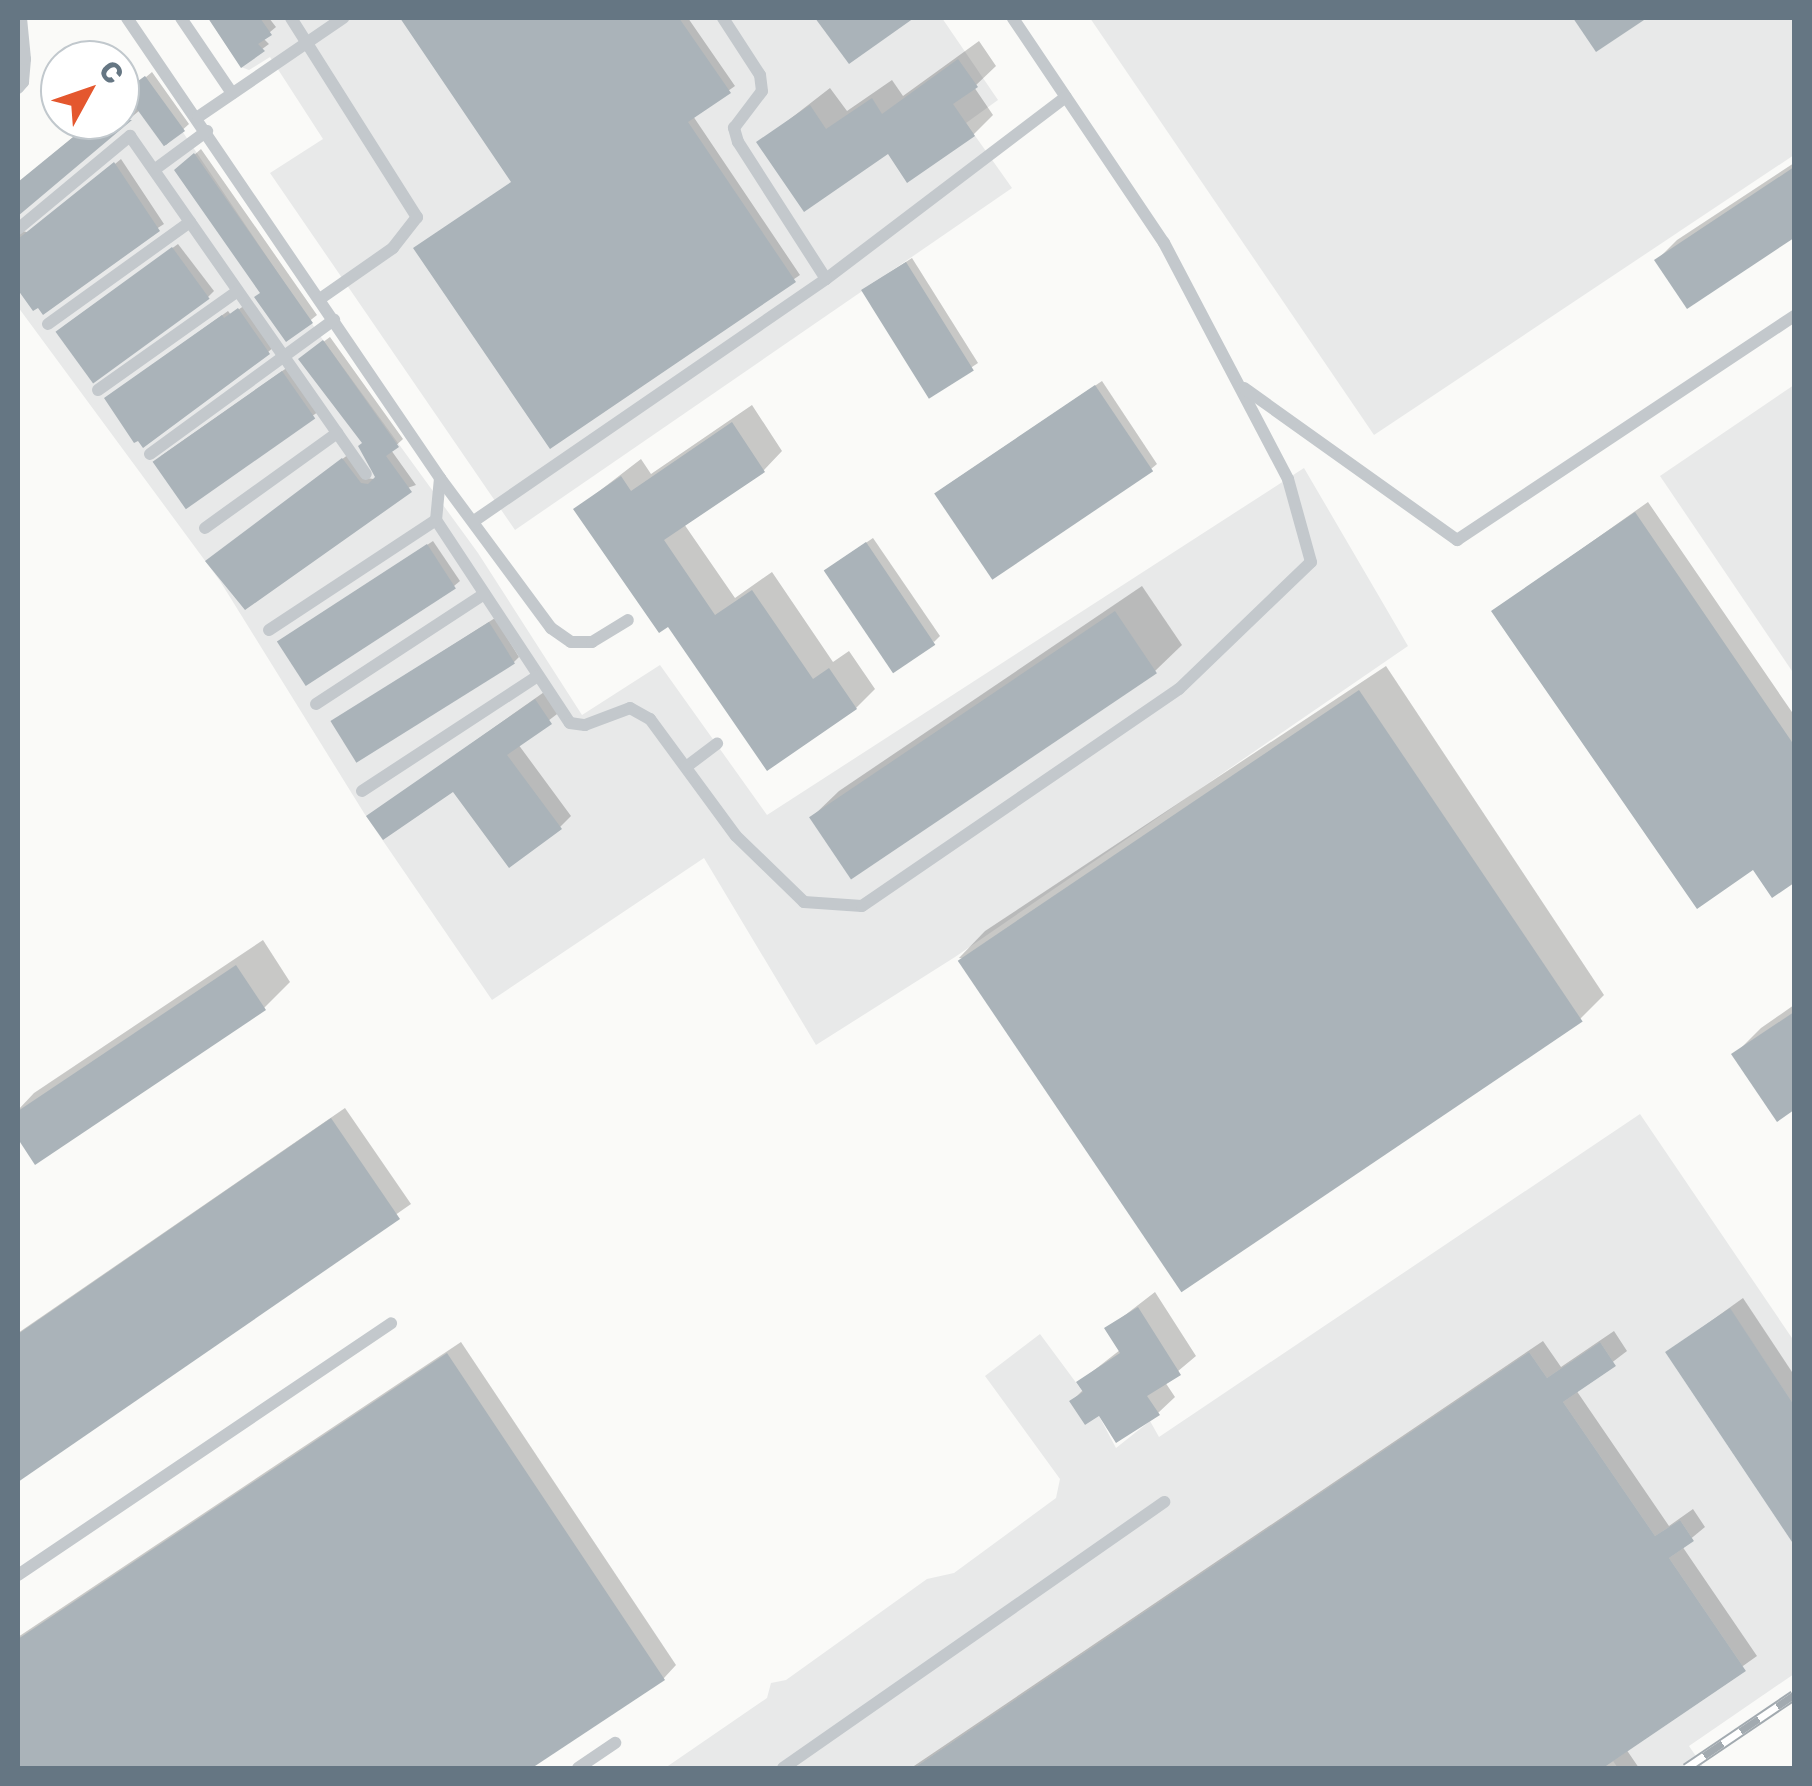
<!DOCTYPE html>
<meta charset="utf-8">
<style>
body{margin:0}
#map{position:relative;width:1812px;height:1786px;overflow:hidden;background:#fafaf8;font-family:"Golos Text",sans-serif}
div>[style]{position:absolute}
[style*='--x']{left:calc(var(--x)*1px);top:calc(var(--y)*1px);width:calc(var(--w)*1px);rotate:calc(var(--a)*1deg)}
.built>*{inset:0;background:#e8e9e9}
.shadow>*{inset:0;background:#0003;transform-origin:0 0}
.building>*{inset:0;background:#aab3b9;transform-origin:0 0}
.lane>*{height:12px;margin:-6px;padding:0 6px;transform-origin:6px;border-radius:6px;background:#c3c8cc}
.rail>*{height:11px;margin-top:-5.5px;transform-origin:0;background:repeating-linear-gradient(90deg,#fff 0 22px,#a2aab0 0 44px);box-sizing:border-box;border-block:2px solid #a2aab0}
span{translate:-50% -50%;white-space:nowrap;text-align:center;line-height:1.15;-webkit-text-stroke:10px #fff;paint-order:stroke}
.frame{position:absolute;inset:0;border:20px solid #657683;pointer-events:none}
.north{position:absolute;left:40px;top:40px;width:100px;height:100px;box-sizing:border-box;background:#fff;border:2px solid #c1c8cd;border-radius:50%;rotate:50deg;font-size:28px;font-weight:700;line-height:40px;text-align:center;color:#657683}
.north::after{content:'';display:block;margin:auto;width:35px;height:45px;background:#e4572e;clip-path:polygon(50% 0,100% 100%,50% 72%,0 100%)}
</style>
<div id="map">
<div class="built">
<div style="clip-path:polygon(208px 18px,942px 18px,998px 100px,966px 123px,1012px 188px,515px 530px,270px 173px,323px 139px,270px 57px,249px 70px,241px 67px)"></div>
<div style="clip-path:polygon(1090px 18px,1794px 18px,1794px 155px,1374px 435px)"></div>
<div style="clip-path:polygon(145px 76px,323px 340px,478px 553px,582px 715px,660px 665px,767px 815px,1304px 468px,1408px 646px,955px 957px,816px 1045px,704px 858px,492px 1000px,364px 813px,220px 581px,18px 307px,18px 182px,94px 120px,120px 120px,120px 95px)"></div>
<div style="clip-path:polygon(1794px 385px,1794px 674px,1660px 476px)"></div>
<div style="clip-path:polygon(1640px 1114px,1794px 1341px,1794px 1405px,1730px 1309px,1665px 1352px,1794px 1545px,1794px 1674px,1689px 1746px,1704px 1768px,1618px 1768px,1613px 1761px,1746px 1671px,1669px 1558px,1694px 1541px,1680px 1520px,1655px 1536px,1563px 1402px,1616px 1366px,1600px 1342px,1547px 1378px,1529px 1352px,914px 1768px,665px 1768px,767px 1698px,771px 1683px,786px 1680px,927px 1579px,954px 1573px,1056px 1498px,1060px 1479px,985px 1376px,1040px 1334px,1083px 1392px,1069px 1401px,1085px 1425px,1099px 1416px,1116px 1448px,1150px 1421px,1159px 1437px)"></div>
</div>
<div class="shadow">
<div style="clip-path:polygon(211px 18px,269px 18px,276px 27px,263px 38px,269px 44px,242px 64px)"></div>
<div style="clip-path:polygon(403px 18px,688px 18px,735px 86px,693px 116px,800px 275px,550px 446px,514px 181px)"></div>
<div style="clip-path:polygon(979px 41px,996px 66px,974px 87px,993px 115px,974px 134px,908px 179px,888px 151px,759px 143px,830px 88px,847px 111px,892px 80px,903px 96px)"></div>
<div style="clip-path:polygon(152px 72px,189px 124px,166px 145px,140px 110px,18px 213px,18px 183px,94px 120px,120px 120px,120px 99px)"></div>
<div style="clip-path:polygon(201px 149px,317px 315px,287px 339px,262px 292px,177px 170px)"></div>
<div style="clip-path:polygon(121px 159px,164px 224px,33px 308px,18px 287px,18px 230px,31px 233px)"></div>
<div style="clip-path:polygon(1794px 163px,1794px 235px,1687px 306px,1657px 260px,1677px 240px)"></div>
<div style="clip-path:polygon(178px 244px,214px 291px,208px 297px,64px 326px)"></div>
<div style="clip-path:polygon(912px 258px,978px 363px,930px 395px,870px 285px)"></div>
<div style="clip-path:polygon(245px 305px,274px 347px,268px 352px,113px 393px,228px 311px,231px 315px)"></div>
<div style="clip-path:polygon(330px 337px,403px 439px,391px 450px,416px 485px,214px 556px,349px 454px,367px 478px,380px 480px,365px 443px,307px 354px)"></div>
<div style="left:288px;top:367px;width:54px;height:155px;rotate:55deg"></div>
<div style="clip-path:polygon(1102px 381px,1157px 464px,1151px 469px,943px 488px)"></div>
<div style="clip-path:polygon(752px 405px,782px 451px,764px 470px,684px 524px,735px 598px,772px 572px,833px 662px,849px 651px,875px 689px,856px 708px,668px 624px,576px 509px,641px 459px,651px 474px)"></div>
<div style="clip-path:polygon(1648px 502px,1794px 715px,1794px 880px,1773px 895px,1754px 867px,1494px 611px)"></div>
<div style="clip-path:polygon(873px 538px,940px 636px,934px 642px,833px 565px)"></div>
<div style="clip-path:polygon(433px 541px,460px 581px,454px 586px,287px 638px)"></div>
<div style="clip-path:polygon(1142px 586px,1182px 645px,1155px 671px,812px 817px,839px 791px)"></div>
<div style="clip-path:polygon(495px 618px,519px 657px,514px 662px,340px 717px)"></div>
<div style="clip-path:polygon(1386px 666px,1604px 995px,1578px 1021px,959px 958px,985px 931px)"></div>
<div style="clip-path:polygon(547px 690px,561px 711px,518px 744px,571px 816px,560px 827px,454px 788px,369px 816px)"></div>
<div style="clip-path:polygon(263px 940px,290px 982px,264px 1008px,35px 1161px,18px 1134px,18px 1110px,34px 1093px)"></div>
<div style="clip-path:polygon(1794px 1005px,1794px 1107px,1778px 1119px,1735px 1054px,1761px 1028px)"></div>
<div style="clip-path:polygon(345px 1108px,411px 1204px,24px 1474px,18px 1464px,18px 1333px)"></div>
<div style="clip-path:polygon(1155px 1292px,1196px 1356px,1165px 1382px,1175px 1397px,1158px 1413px,1099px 1413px,1072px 1401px,1084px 1389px,1079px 1382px,1120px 1350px,1107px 1329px)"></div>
<div style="clip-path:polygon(1743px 1298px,1794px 1375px,1794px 1541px,1668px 1352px)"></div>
<div style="clip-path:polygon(1614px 1331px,1627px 1351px,1576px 1390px,1669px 1526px,1693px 1509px,1705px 1527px,1682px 1546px,1757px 1656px,1626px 1749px,1639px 1768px,911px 1768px,1543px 1341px,1561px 1367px)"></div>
<div style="clip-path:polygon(461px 1342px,676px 1665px,664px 1678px,527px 1768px,18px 1768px,18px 1637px)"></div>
</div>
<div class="building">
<div style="clip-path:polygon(208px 18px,260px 18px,272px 35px,258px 44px,265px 51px,241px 68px)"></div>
<div style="clip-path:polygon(400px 18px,679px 18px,731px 93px,688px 122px,796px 282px,550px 449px,413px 248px,511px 182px)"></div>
<div style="clip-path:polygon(815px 18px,914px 18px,849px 64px)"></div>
<div style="clip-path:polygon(1573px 18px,1647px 18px,1596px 52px)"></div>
<div style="clip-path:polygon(958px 59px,978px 87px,953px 104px,975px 136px,907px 183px,888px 154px,804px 212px,756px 142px,810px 105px,826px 129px,872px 98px,882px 114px)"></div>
<div style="left:145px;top:76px;width:68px;height:26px;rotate:54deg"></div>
<div style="clip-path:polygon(94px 120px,132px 120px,18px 216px,18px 182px)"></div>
<div style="clip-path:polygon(194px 153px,313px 323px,286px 342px,254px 297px,260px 293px,174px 170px)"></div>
<div style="clip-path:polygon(114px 162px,160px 231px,43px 315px,38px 308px,33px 311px,18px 290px,18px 239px)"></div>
<div style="clip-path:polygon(1794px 167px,1794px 238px,1687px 309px,1654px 260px)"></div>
<div style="left:172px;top:247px;width:64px;height:144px;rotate:54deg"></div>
<div style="left:906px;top:262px;width:128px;height:53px;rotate:58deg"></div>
<div style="clip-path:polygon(238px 308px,270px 354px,143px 448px,138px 441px,134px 443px,104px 398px,222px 315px,224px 318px)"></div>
<div style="clip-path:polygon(323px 340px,399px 447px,386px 456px,412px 492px,245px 610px,205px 561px,342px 458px,361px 483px,368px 484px,375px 477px,358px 446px,362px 443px,298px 359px)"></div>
<div style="left:282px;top:371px;width:58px;height:158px;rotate:55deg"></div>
<div style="left:1095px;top:385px;width:104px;height:194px;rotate:56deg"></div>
<div style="clip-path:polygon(732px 422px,765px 472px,664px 540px,715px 615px,752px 590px,813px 679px,829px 668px,857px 709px,767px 771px,668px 627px,659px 633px,573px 509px,621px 476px,631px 491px)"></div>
<div style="clip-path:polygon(1635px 512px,1794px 745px,1794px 883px,1772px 898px,1753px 870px,1697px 909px,1491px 611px)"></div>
<div style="left:866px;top:542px;width:124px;height:51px;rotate:56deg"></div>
<div style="left:427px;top:544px;width:53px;height:179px;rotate:57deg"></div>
<div style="left:1115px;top:611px;width:75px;height:369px;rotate:56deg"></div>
<div style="left:489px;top:622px;width:49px;height:187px;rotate:58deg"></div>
<div style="left:1359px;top:690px;width:400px;height:484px;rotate:56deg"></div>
<div style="clip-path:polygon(535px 699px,552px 724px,507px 755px,562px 829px,509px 868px,453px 792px,383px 840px,366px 816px)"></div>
<div style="clip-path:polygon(236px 965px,266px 1010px,35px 1165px,18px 1139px,18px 1111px)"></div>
<div style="clip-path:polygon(1794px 1012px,1794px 1110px,1777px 1122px,1731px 1054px)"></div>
<div style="clip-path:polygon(331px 1118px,400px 1219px,18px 1482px,18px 1334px)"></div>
<div style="clip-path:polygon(1138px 1307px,1181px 1375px,1147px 1396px,1160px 1415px,1116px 1443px,1099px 1416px,1085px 1425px,1069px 1401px,1083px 1392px,1076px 1382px,1120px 1353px,1104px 1328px)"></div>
<div style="clip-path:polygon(1730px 1308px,1794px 1405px,1794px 1545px,1665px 1352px)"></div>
<div style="clip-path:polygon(1600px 1342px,1616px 1366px,1563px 1402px,1655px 1536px,1680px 1520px,1694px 1541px,1669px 1558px,1746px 1671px,1603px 1768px,914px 1768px,1529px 1352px,1547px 1378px)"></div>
<div style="clip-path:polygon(447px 1353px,665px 1680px,532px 1768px,18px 1768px,18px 1639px)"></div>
</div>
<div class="lane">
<div style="--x:127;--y:18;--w:556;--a:55.77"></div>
<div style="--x:440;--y:478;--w:42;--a:95.4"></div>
<div style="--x:436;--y:520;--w:243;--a:56.6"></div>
<div style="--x:570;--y:723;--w:15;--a:8"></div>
<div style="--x:585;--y:725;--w:48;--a:-20.7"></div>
<div style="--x:630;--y:708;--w:23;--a:29"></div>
<div style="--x:650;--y:719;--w:145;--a:53.7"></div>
<div style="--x:736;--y:836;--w:95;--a:44.1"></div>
<div style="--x:804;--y:902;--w:58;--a:3.9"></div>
<div style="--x:862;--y:906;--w:384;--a:-34.4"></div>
<div style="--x:1179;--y:689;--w:183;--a:-43.9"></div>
<div style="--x:1311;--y:562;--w:86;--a:-105.5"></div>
<div style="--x:1288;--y:479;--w:267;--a:-117.7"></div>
<div style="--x:1164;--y:243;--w:271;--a:-123.9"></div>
<div style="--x:181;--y:18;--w:91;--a:55.8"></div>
<div style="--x:291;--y:18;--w:236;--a:57.7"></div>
<div style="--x:417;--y:217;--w:39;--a:128"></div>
<div style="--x:393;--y:248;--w:89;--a:145.1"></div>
<div style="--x:18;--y:88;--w:8;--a:-50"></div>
<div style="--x:23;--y:82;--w:23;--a:-85"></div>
<div style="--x:25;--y:59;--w:41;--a:-95.6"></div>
<div style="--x:198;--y:117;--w:176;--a:-34.3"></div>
<div style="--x:154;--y:170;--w:66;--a:-36.3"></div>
<div style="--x:18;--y:229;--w:146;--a:-39.7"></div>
<div style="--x:130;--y:136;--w:412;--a:55.1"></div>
<div style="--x:826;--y:279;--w:301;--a:-37.2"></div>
<div style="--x:48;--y:324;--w:175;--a:-35.7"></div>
<div style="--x:1244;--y:388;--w:262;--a:35.5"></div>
<div style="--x:1457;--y:540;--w:405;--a:-33.6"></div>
<div style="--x:98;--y:390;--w:171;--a:-35.3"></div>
<div style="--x:150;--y:454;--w:228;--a:-36.1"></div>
<div style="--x:440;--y:478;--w:187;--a:53.5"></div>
<div style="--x:551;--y:628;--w:24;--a:35"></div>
<div style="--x:571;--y:642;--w:21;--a:0"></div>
<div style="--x:592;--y:642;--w:42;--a:-31.4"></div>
<div style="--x:474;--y:521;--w:427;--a:-34.5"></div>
<div style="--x:826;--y:279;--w:163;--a:-122.7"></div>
<div style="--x:738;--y:142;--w:15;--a:-106"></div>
<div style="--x:734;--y:128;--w:46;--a:-52.9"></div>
<div style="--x:762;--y:91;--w:16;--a:-97"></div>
<div style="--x:760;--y:75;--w:68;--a:-123"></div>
<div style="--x:205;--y:528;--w:163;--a:-35.7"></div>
<div style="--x:269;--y:630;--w:200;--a:-33.4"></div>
<div style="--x:316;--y:704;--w:201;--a:-33.2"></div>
<div style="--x:686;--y:767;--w:39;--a:-37"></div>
<div style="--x:362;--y:791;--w:210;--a:-33.2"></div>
<div style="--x:18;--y:1575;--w:450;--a:-34"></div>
<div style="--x:578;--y:1768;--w:45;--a:-34"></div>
<div style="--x:783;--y:1768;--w:465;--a:-34.9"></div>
</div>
<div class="rail">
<div style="--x:1686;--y:1768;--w:130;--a:-34.1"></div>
</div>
<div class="frame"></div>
<div class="north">С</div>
</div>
